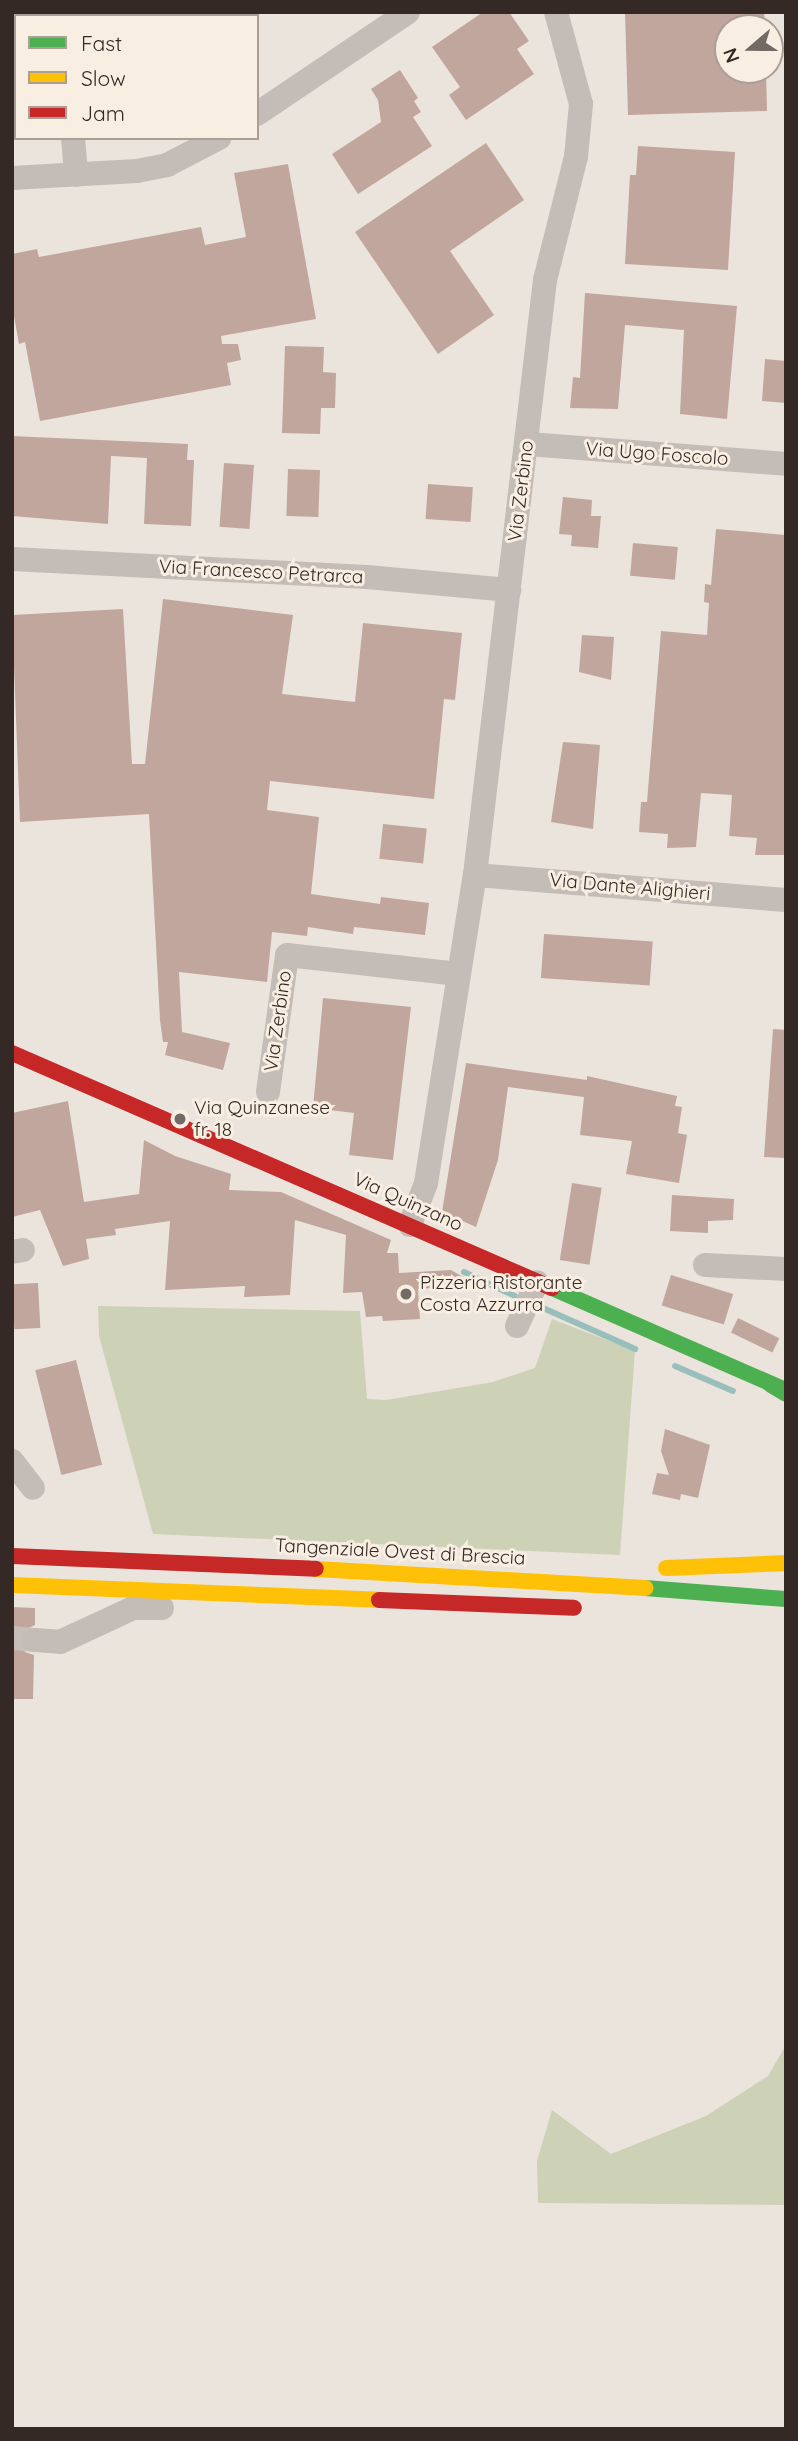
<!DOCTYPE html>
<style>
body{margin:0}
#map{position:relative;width:798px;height:2441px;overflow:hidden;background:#ebe4dc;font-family:Quicksand,sans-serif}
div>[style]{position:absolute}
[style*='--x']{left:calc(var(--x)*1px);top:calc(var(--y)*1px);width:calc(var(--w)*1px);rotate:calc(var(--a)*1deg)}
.green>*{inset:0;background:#cdd1b6}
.stream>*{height:6px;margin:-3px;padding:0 3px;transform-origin:3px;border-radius:3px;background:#98bfbc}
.building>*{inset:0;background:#c0a69d;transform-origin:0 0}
.street-tunnel>*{height:24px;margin-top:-12px;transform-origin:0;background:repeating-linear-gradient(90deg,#c6bfb7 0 24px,transparent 0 36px)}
.street>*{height:24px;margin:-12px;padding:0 12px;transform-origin:12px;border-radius:12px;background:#c4bcb6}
.fast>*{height:16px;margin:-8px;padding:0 8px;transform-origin:8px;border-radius:8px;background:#4caf50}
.slow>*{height:16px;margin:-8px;padding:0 8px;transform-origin:8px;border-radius:8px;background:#ffc107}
.jam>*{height:16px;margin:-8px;padding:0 8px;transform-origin:8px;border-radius:8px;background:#c62828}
.dots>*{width:19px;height:19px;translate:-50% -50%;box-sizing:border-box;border:4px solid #f9eee2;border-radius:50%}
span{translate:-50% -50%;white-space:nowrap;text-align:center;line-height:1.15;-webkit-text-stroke:6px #f9eee2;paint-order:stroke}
.street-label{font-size:19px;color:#342925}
.poi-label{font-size:19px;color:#342925}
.left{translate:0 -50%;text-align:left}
.frame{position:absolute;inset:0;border:14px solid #342925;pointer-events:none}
.legend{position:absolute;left:14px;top:14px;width:245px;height:126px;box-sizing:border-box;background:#f9eee2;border:2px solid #aa9f96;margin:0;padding:9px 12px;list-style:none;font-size:21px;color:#342925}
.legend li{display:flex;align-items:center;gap:14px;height:35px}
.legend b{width:35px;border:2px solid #aa9f96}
.north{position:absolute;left:714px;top:14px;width:70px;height:70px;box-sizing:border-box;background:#f9eee2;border:2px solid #aa9f96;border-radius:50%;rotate:250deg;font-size:19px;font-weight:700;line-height:28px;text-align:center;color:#342925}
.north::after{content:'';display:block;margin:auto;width:24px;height:32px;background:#746a65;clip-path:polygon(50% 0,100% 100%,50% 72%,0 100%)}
</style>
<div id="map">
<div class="green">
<div style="clip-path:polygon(98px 1306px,360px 1311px,367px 1399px,386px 1400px,493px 1382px,535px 1368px,552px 1319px,635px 1351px,620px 1555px,153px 1534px,99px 1336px)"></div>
<div style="clip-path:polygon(786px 2045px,786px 2205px,538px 2203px,537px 2161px,552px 2110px,611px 2154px,706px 2116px,768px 2076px)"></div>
</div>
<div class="stream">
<div style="--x:464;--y:1272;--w:56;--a:25.2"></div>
<div style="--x:543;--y:1308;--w:101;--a:24"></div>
<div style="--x:675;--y:1366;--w:63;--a:23.3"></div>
</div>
<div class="building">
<div style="clip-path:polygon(483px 12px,509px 12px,529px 41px,517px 49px,534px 74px,466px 120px,449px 95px,460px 87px,432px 47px)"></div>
<div style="clip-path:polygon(625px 12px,764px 12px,765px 28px,728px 28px,728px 70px,766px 70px,767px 111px,628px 115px)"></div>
<div style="clip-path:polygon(400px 70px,418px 98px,414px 101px,421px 112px,413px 117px,432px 146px,358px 194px,332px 154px,381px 122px,378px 100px,371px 89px)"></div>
<div style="clip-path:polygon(486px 143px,524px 200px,450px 251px,494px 315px,438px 354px,355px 232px)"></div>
<div style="clip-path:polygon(638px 146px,735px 152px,728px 270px,625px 264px,630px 175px,636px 175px)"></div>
<div style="clip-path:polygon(288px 164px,316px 319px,221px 336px,222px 344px,238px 344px,241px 360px,227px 363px,231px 385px,40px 421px,25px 342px,19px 344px,12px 305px,12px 254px,37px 249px,39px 257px,201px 227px,205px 245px,246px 237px,234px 173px)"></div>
<div style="clip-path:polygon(585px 293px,737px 306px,727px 419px,680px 414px,684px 330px,625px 325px,618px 409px,570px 408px,573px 377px,580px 378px)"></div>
<div style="clip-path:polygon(285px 346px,324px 347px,323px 372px,336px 373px,335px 408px,321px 408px,320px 434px,282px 433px)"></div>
<div style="clip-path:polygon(765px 359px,786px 361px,786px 403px,762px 401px)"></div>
<div style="clip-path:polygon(12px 436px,188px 444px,187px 460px,194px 460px,191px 526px,144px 524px,147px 458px,111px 456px,108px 524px,12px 516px)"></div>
<div style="left:224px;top:463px;width:30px;height:64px;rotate:4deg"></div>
<div style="left:288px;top:469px;width:32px;height:47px;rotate:2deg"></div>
<div style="left:428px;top:484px;width:45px;height:35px;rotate:4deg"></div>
<div style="clip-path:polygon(563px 497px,592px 500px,591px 516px,601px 516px,598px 548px,571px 546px,572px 535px,559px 534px)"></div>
<div style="clip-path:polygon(716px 529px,786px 535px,786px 855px,755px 855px,757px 838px,729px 836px,732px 795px,701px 793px,696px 847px,667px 848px,668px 834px,639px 832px,641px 802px,647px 802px,661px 631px,707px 635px,709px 603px,704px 602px,705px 584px,711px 585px)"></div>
<div style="left:633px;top:543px;width:45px;height:33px;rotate:5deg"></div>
<div style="clip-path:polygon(163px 599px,293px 615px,282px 694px,355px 702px,363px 623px,462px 633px,455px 700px,444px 699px,434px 799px,270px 781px,267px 810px,319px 817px,311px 894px,380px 904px,381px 897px,429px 903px,425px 935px,354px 927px,353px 934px,308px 927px,307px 936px,272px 932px,267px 982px,179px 972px,182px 1032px,230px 1043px,223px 1070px,165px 1055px,168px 1042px,163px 1042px,160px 1020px,149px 814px,20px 822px,12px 615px,123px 609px,132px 764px,145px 764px)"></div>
<div style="clip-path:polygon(582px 635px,614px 637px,611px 680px,579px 672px)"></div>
<div style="clip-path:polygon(563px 742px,600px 745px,593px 829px,551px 822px)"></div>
<div style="left:383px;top:824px;width:44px;height:35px;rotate:6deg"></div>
<div style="left:544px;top:934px;width:109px;height:44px;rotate:4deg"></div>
<div style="clip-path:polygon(323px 998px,411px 1007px,393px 1160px,349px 1155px,354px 1113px,313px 1108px)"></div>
<div style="clip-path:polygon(773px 1029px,786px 1030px,786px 1158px,764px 1157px)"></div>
<div style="clip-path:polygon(466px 1063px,587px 1080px,587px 1076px,677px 1096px,675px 1106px,682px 1107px,678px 1133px,687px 1135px,679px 1183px,626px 1174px,632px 1141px,580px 1135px,584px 1097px,508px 1087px,498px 1160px,476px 1227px,442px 1212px)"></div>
<div style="clip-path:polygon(68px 1101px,84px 1202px,139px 1194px,144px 1140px,175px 1156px,231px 1174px,229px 1190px,281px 1192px,391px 1240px,387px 1253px,398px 1253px,399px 1273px,451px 1270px,477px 1285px,418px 1289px,420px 1319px,383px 1321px,382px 1316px,366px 1317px,362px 1292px,343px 1293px,346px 1235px,295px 1220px,290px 1295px,244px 1297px,245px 1286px,165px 1290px,170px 1221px,115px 1229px,116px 1235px,86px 1239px,89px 1259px,63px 1266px,40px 1210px,12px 1217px,12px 1113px)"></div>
<div style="left:572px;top:1183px;width:30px;height:78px;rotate:9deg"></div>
<div style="clip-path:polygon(672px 1195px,734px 1199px,733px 1220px,708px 1221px,708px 1233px,670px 1231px)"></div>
<div style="left:671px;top:1275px;width:65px;height:32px;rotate:17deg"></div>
<div style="left:38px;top:1283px;width:45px;height:26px;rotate:87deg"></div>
<div style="left:738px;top:1318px;width:46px;height:16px;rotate:26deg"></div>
<div style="left:76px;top:1360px;width:108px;height:42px;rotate:76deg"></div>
<div style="clip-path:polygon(665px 1429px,710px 1445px,698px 1498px,681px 1494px,680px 1500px,652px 1494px,657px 1473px,669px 1475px,661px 1451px)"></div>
<div style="clip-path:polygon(12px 1607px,35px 1608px,35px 1625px,22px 1631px,19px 1640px,25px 1652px,34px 1655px,33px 1699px,12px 1699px)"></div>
</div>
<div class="street-tunnel">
<div style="--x:12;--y:1638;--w:22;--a:5"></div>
</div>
<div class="street">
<div style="--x:61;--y:12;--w:4;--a:90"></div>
<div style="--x:257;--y:114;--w:182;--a:-34"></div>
<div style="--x:73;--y:138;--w:37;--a:85"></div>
<div style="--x:12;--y:178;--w:125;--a:-3.2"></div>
<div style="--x:137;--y:171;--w:31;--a:-11"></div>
<div style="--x:167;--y:165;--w:59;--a:-27.4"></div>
<div style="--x:528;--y:444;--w:259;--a:4.4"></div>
<div style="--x:12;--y:559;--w:355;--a:2.9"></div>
<div style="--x:367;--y:577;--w:143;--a:5.2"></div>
<div style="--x:475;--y:875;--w:312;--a:4.6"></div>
<div style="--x:268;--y:1092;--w:138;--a:-82.1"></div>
<div style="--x:287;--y:955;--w:173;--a:6.3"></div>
<div style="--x:410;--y:1225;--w:45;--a:-69.1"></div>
<div style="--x:426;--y:1183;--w:312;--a:-81"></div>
<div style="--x:475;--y:875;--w:599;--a:-83.29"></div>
<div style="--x:545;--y:280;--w:127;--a:-75.9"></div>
<div style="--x:576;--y:157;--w:53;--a:-84.6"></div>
<div style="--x:581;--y:104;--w:95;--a:-105.2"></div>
<div style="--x:12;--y:1252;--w:11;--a:-10"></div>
<div style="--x:705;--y:1265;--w:81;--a:2.8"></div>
<div style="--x:517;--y:1326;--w:48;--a:-65.6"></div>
<div style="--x:12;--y:1461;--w:34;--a:52"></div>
<div style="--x:34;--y:1640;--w:26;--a:4"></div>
<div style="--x:60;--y:1642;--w:81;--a:-25"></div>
<div style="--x:133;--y:1608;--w:29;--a:0"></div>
</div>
<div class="fast">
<div style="--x:552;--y:1288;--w:255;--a:23.6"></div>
<div style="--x:771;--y:1385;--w:17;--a:31"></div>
<div style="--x:645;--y:1588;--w:141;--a:4.5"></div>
</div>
<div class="slow">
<div style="--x:666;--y:1568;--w:120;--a:-2.4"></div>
<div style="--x:316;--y:1569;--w:330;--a:3.3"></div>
<div style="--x:12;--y:1585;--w:367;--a:2.3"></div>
</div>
<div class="jam">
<div style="--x:12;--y:1053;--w:589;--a:23.52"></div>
<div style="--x:12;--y:1556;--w:304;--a:2.4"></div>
<div style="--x:379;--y:1600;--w:195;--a:2.3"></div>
</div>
<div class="dots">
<div style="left:180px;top:1119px;background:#746a65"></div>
<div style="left:406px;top:1294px;background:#746a65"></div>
</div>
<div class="street-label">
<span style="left:657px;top:454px;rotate:4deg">Via Ugo Foscolo</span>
<span style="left:521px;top:491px;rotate:-83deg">Via Zerbino</span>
<span style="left:261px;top:572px;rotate:3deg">Via Francesco Petrarca</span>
<span style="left:630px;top:887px;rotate:5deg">Via Dante Alighieri</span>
<span style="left:278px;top:1021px;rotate:-82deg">Via Zerbino</span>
<span style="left:408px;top:1202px;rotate:24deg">Via Quinzano</span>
<span style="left:400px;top:1552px;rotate:3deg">Tangenziale Ovest di Brescia</span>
</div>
<div class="poi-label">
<span class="left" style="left:194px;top:1119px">Via Quinzanese<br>fr. 18</span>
<span class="left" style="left:420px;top:1294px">Pizzeria Ristorante<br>Costa Azzurra</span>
</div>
<div class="frame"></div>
<ul class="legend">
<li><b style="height:9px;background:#4caf50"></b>Fast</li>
<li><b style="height:9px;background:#ffc107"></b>Slow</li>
<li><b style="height:9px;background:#c62828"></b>Jam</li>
</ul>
<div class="north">N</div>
</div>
